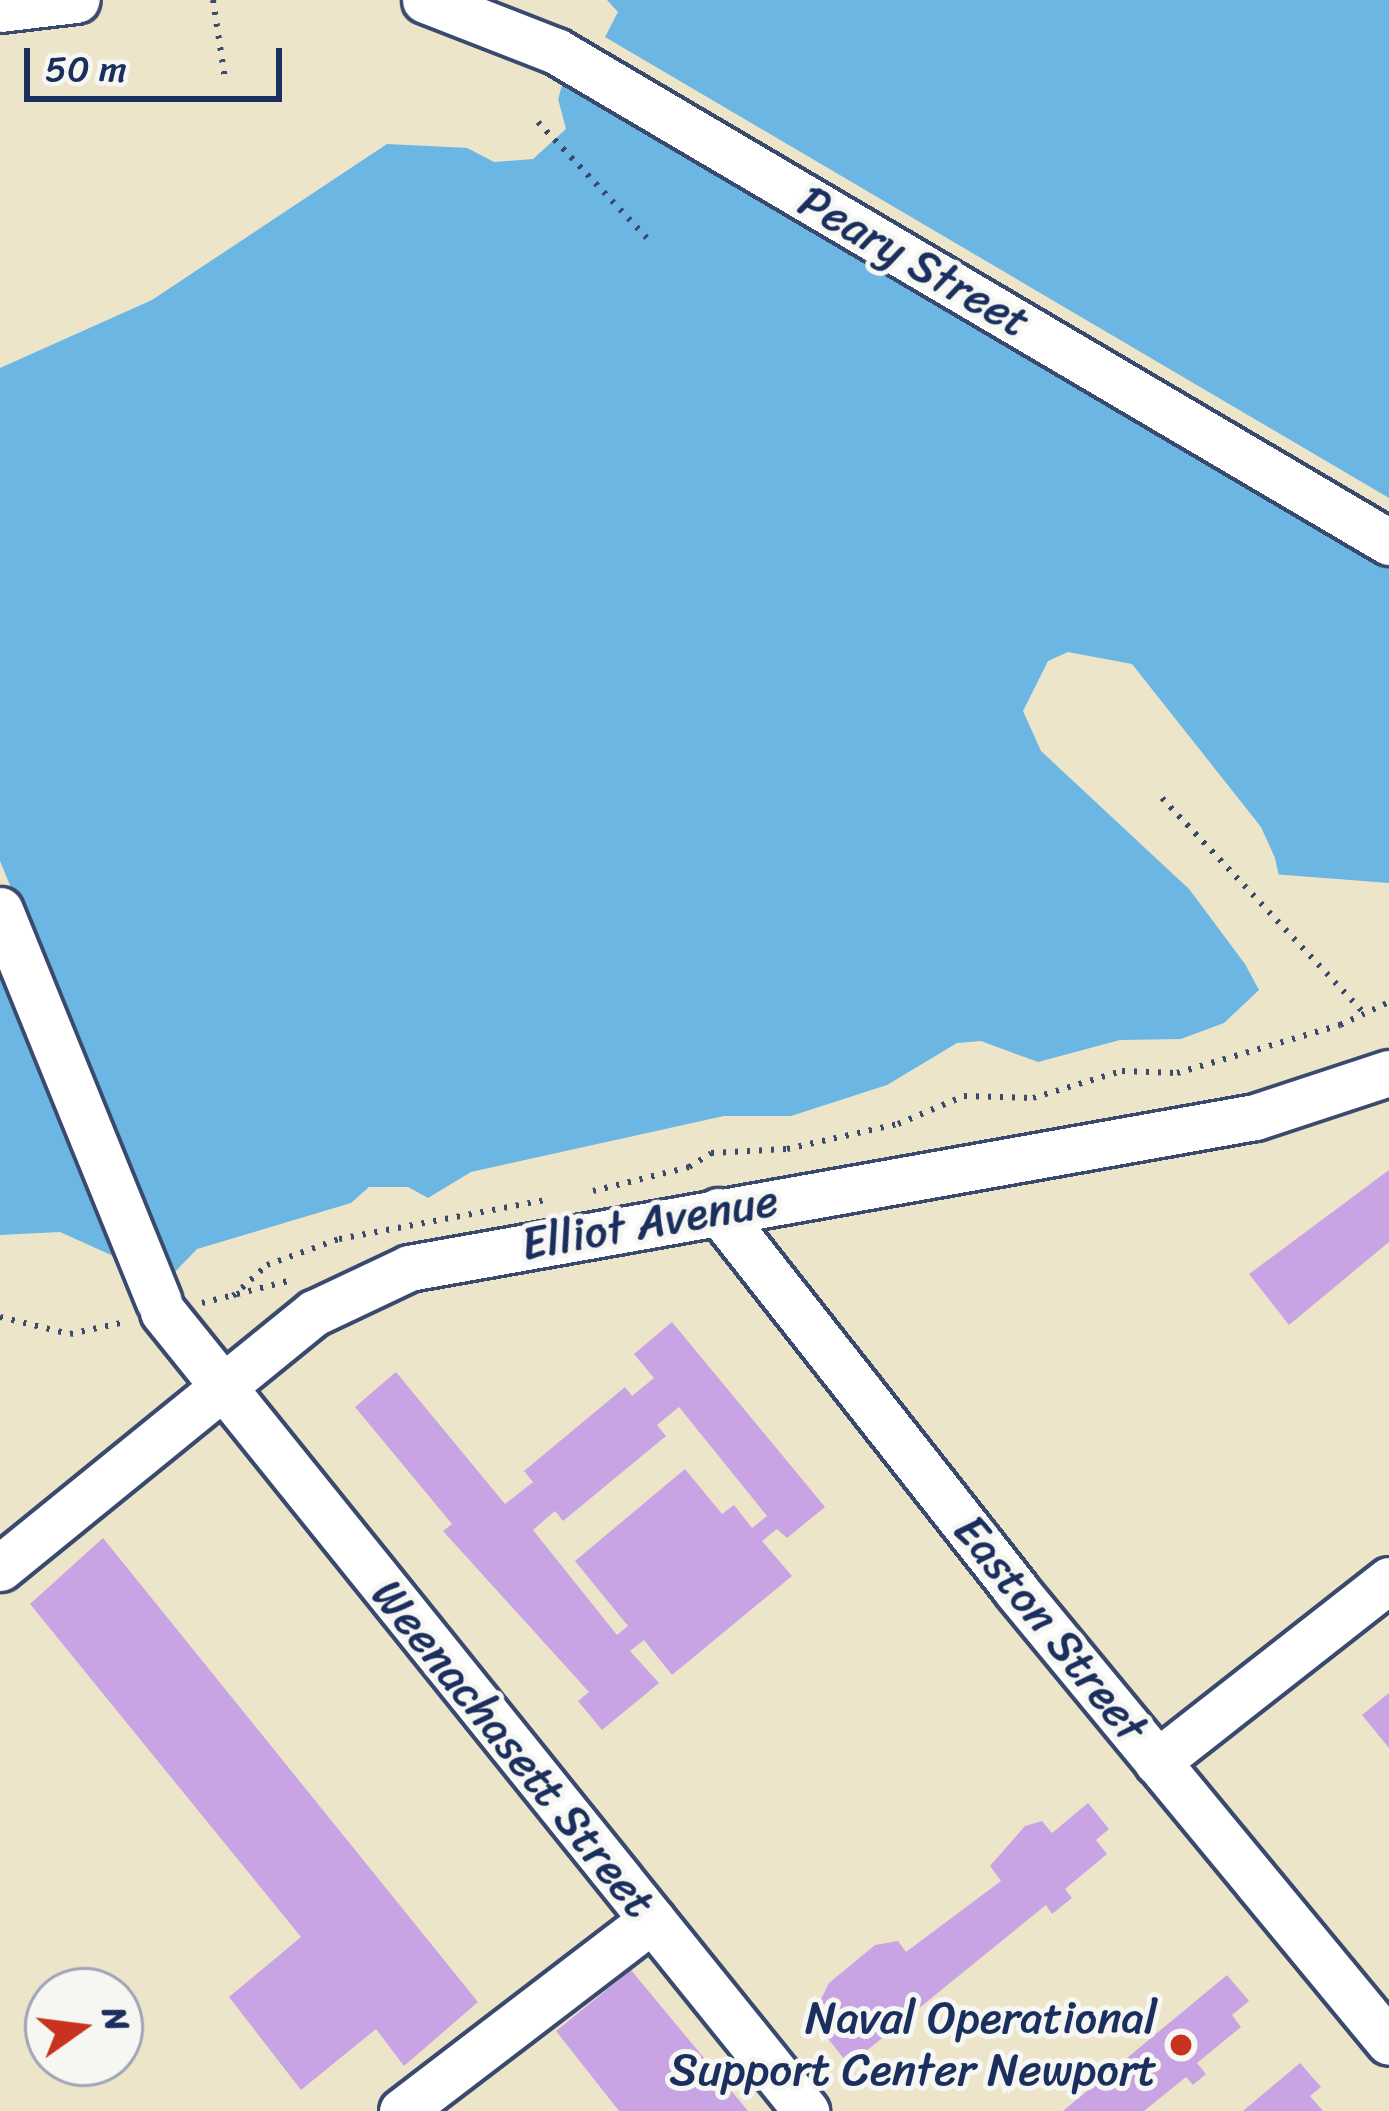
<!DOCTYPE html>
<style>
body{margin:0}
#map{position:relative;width:1389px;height:2111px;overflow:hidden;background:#ede5c9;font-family:Sriracha,sans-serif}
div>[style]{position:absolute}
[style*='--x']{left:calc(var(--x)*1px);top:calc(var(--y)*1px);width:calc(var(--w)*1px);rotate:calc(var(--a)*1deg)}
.water>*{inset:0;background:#6cb6e4}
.pier>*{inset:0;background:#ede5c9}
.building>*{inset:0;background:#c9a4e4}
.path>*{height:6px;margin-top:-3px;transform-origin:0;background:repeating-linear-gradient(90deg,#3a4a6e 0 3px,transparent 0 12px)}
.roads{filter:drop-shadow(3px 0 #3a4a6e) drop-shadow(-3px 0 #3a4a6e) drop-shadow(0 3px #3a4a6e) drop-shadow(0 -3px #3a4a6e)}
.minor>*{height:45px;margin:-22.5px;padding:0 22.5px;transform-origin:22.5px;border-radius:22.5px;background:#fff}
.dots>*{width:33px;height:33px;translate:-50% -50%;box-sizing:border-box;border:6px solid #f6f6f2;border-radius:50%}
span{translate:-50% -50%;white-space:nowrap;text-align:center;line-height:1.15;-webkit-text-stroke:10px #f6f6f2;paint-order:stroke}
.street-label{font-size:45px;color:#1b2f5e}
.poi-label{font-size:45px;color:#1b2f5e}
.right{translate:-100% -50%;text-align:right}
.north{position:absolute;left:24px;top:1967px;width:120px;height:120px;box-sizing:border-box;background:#f6f6f2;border:3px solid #9ea6b7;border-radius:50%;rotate:76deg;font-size:33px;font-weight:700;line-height:48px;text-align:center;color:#1b2f5e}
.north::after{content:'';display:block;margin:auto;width:42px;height:54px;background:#c8321e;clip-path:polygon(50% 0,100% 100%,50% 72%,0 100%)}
.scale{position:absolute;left:24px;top:48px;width:258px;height:54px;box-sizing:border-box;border:6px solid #1b2f5e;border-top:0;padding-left:15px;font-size:36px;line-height:42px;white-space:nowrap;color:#1b2f5e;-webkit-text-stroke:9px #f6f6f2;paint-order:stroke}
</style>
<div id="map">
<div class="water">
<div style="clip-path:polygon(584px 0,1389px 0,1389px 883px,1272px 874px,1265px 856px,1183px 767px,1097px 682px,1080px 682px,1064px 695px,1057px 731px,1272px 985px,1203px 1043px,1093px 1051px,1060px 1069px,975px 1064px,790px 1128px,749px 1121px,428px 1198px,403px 1193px,194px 1255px,171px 1277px,66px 1240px,0 1240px,0 368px,152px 300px,387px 144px,532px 151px,549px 135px)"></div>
</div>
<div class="pier">
<div style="clip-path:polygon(576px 0,607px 0,618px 12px,605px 37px,1389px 498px,1389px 564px,564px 82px,557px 95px,566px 129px,533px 159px,494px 162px,454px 141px,387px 144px,454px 135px,529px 145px,543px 133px,534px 85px,576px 21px)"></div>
<div style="clip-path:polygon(1068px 652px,1132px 664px,1261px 827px,1275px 858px,1280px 881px,1268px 878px,1260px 859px,1197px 806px,1178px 771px,1132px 736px,1094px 688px,1069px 699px,1062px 728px,1101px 778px,1233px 906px,1274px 964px,1278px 985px,1266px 1005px,1214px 1042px,1170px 1058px,1095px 1057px,1060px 1075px,976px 1070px,791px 1134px,748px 1127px,714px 1132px,629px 1161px,429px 1204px,403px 1199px,196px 1261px,175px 1282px,64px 1246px,0 1246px,0 1235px,60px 1232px,120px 1259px,0 960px,0 861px,171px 1276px,197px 1249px,351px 1203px,369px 1187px,408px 1187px,428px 1198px,471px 1172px,724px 1116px,791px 1116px,887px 1085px,957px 1043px,981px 1041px,1038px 1062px,1120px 1040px,1181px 1039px,1224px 1023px,1259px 990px,1245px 964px,1189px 889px,1041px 751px,1023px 711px,1048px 661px)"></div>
</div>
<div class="building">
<div style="clip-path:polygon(1389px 1170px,1389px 1242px,1289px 1325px,1249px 1274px)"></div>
<div style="clip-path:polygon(evenodd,672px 1322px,825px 1507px,787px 1538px,777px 1529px,762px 1541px,792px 1576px,672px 1675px,644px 1640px,630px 1651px,659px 1683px,602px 1730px,578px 1701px,589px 1692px,443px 1531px,452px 1524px,355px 1407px,396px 1372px,505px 1504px,533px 1482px,524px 1471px,625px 1387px,632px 1396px,654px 1378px,634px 1354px,672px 1322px,679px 1407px,767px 1516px,752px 1528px,734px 1505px,722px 1514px,685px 1469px,575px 1561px,628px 1626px,617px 1635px,533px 1530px,555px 1511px,563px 1521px,666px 1436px,657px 1425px,679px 1407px)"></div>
<div style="clip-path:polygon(103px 1538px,478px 2002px,404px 2066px,376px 2029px,301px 2090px,229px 1997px,301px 1937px,30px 1604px)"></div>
<div style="clip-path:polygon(1389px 1693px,1389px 1748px,1362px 1715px)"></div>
<div style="clip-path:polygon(1088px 1803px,1109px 1829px,1096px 1840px,1107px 1854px,1065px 1889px,1072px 1898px,1052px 1914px,1046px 1905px,849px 2065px,821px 2030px,833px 2020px,819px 2003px,829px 1983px,875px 1945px,898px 1941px,906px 1952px,1001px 1881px,990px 1866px,1025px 1826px,1042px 1821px,1052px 1833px)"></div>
<div style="clip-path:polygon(631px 1970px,748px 2111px,619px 2111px,556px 2031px)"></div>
<div style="clip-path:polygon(1227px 1975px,1249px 2001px,1232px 2015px,1241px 2027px,1197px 2063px,1206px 2074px,1193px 2085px,1186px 2077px,1144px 2111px,1063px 2111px)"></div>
<div style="clip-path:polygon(1300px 2063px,1321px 2087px,1310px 2096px,1323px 2111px,1243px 2111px)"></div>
</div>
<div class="path">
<div style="--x:213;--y:0;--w:79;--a:81.3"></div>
<div style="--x:538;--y:122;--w:162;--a:46.8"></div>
<div style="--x:1162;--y:798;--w:295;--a:46.8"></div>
<div style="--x:593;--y:1191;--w:99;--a:-14"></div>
<div style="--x:689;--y:1167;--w:26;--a:-32"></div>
<div style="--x:711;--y:1153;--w:76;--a:-3"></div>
<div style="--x:787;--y:1149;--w:114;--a:-12.7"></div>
<div style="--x:898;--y:1124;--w:72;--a:-23"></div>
<div style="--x:964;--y:1096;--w:69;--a:1.7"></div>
<div style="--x:1033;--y:1098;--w:93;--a:-16.9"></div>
<div style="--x:1122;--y:1071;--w:55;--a:2.1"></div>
<div style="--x:1177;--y:1073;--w:170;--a:-16.4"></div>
<div style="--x:1340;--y:1025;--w:54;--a:-25.1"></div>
<div style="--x:233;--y:1296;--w:46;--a:-42.4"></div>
<div style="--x:267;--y:1265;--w:77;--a:-19.9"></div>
<div style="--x:339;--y:1239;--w:215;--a:-10.7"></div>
<div style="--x:202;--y:1303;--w:89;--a:-14.3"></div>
<div style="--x:0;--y:1317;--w:72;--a:13.7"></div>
<div style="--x:70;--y:1334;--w:56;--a:-12.3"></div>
</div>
<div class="roads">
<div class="minor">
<div style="--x:425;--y:0;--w:141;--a:21.3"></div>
<div style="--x:556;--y:51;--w:967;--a:30.52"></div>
<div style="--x:0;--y:9;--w:77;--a:-6.8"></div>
<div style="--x:0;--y:910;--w:422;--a:67.9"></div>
<div style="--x:718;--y:1211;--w:481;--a:51.8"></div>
<div style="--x:1015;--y:1589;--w:587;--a:50.46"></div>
<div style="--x:163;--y:1312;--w:1026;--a:51.17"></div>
<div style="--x:0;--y:1568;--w:405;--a:-39.1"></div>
<div style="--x:314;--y:1313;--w:105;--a:-25.3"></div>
<div style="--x:409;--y:1268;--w:859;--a:-10.12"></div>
<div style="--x:1255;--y:1117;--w:141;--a:-18.2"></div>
<div style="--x:1157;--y:1762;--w:295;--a:-38.1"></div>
<div style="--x:402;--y:2111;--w:315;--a:-37.4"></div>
</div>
</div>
<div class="dots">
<div style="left:1181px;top:2045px;background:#c8321e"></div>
</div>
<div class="street-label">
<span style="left:914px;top:262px;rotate:30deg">Peary Street</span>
<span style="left:650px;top:1223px;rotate:-10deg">Elliot Avenue</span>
<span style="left:1050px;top:1629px;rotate:51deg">Easton Street</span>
<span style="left:513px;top:1749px;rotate:51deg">Weenachasett Street</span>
</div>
<div class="poi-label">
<span class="right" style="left:1157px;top:2045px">Naval Operational<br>Support Center Newport</span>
</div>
<div class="north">N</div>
<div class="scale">50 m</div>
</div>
